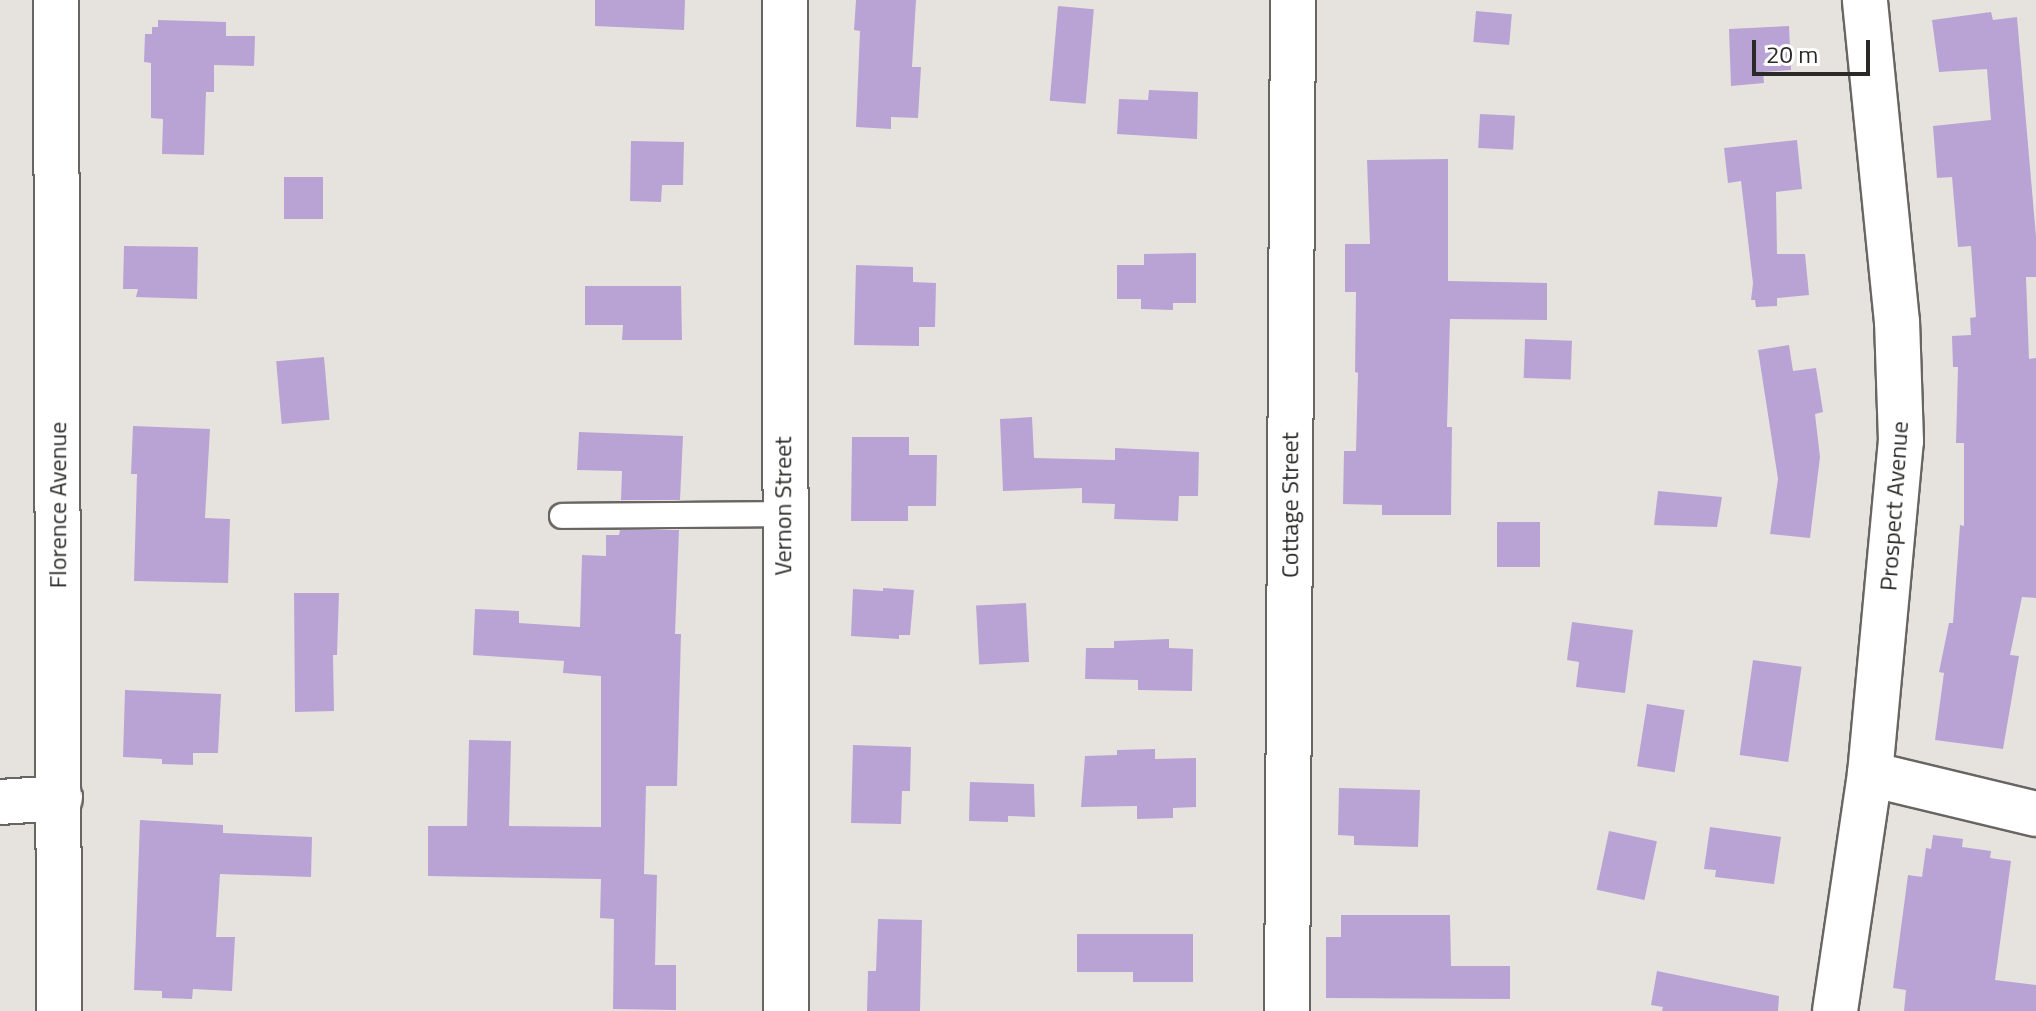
<!DOCTYPE html>
<style>
body{margin:0}
#map{position:relative;width:2036px;height:1011px;overflow:hidden;background:#e6e3df;font-family:"Titillium Web",sans-serif}
div>[style]{position:absolute}
[style*='--x']{left:calc(var(--x)*1px);top:calc(var(--y)*1px);width:calc(var(--w)*1px);rotate:calc(var(--a)*1deg)}
.building>*{inset:0;background:#b9a3d5;transform-origin:0 0}
.roads{filter:drop-shadow(2px 0 #686562) drop-shadow(-2px 0 #686562) drop-shadow(0 2px #686562) drop-shadow(0 -2px #686562)}
.service>*{height:24px;margin:-12px;padding:0 12px;transform-origin:12px;border-radius:12px;background:#fff}
.minor>*{height:44px;margin:-22px;padding:0 22px;transform-origin:22px;border-radius:22px;background:#fff}
span{translate:-50% -50%;white-space:nowrap;text-align:center;line-height:1.15;-webkit-text-stroke:8px #fff;paint-order:stroke}
.street-label{font-size:24px;color:#2b2a28}
.scale{position:absolute;left:1752px;top:40px;width:118px;height:36px;box-sizing:border-box;border:4px solid #2b2a28;border-top:0;padding-left:10px;font-size:24px;line-height:28px;white-space:nowrap;color:#2b2a28;-webkit-text-stroke:6px #fff;paint-order:stroke}
</style>
<div id="map">
<div class="building">
<div style="clip-path:polygon(595px 0,685px 0,684px 30px,595px 26px)"></div>
<div style="clip-path:polygon(856px 0,916px 0,912px 67px,921px 67px,918px 118px,891px 117px,891px 129px,856px 127px,860px 31px,854px 30px)"></div>
<div style="left:1058px;top:6px;width:36px;height:95px;rotate:5deg"></div>
<div style="left:1476px;top:11px;width:36px;height:31px;rotate:5deg"></div>
<div style="clip-path:polygon(1991px 12px,1993px 20px,2017px 17px,2036px 237px,2036px 277px,2026px 277px,2029px 359px,2036px 358px,2036px 598px,2022px 597px,2010px 655px,2019px 656px,2003px 749px,1935px 740px,1944px 673px,1939px 672px,1949px 623px,1953px 623px,1960px 525px,1964px 526px,1964px 443px,1956px 443px,1958px 367px,1953px 367px,1952px 336px,1971px 335px,1970px 318px,1976px 317px,1971px 246px,1958px 247px,1952px 177px,1937px 178px,1933px 126px,1991px 120px,1987px 69px,1939px 72px,1932px 20px)"></div>
<div style="clip-path:polygon(158px 20px,226px 22px,226px 36px,255px 36px,254px 66px,214px 65px,214px 92px,206px 92px,204px 155px,162px 154px,163px 119px,151px 118px,151px 63px,144px 62px,145px 34px,152px 34px,152px 27px,158px 27px)"></div>
<div style="clip-path:polygon(1789px 26px,1791px 70px,1763px 72px,1764px 83px,1731px 86px,1729px 29px)"></div>
<div style="clip-path:polygon(1149px 90px,1198px 92px,1197px 139px,1117px 134px,1119px 99px,1148px 100px)"></div>
<div style="left:1480px;top:114px;width:35px;height:34px;rotate:3deg"></div>
<div style="clip-path:polygon(1797px 140px,1802px 189px,1776px 192px,1777px 254px,1805px 254px,1809px 295px,1777px 298px,1777px 306px,1756px 307px,1755px 300px,1751px 300px,1753px 283px,1741px 181px,1728px 183px,1724px 148px)"></div>
<div style="clip-path:polygon(631px 141px,684px 142px,683px 185px,662px 185px,661px 202px,630px 201px)"></div>
<div style="clip-path:polygon(1448px 159px,1448px 281px,1547px 283px,1547px 320px,1450px 319px,1447px 427px,1452px 427px,1451px 515px,1382px 515px,1382px 505px,1343px 504px,1344px 451px,1356px 451px,1358px 373px,1355px 372px,1356px 292px,1345px 292px,1345px 244px,1370px 244px,1367px 160px)"></div>
<div style="left:284px;top:177px;width:39px;height:42px"></div>
<div style="clip-path:polygon(124px 246px,198px 247px,197px 299px,136px 297px,138px 289px,123px 289px)"></div>
<div style="clip-path:polygon(1196px 253px,1196px 303px,1173px 303px,1173px 310px,1141px 309px,1141px 299px,1117px 299px,1117px 265px,1144px 265px,1144px 254px)"></div>
<div style="clip-path:polygon(856px 265px,913px 267px,913px 282px,936px 283px,935px 327px,919px 327px,919px 346px,854px 345px)"></div>
<div style="clip-path:polygon(585px 286px,681px 286px,682px 340px,622px 340px,623px 325px,585px 325px)"></div>
<div style="left:1525px;top:339px;width:47px;height:39px;rotate:2deg"></div>
<div style="clip-path:polygon(1789px 345px,1793px 371px,1816px 368px,1823px 412px,1815px 414px,1820px 457px,1810px 538px,1770px 534px,1778px 479px,1758px 350px)"></div>
<div style="left:324px;top:357px;width:63px;height:48px;rotate:85deg"></div>
<div style="clip-path:polygon(1032px 417px,1034px 458px,1115px 460px,1115px 448px,1199px 452px,1198px 496px,1179px 496px,1178px 521px,1114px 519px,1115px 504px,1082px 503px,1082px 488px,1003px 491px,1000px 419px)"></div>
<div style="clip-path:polygon(133px 426px,210px 429px,205px 518px,230px 519px,228px 583px,134px 581px,137px 474px,131px 474px)"></div>
<div style="clip-path:polygon(579px 432px,683px 436px,680px 500px,621px 500px,622px 471px,577px 470px)"></div>
<div style="clip-path:polygon(852px 437px,909px 437px,909px 455px,937px 455px,936px 506px,908px 506px,908px 521px,851px 521px)"></div>
<div style="clip-path:polygon(1658px 491px,1722px 497px,1717px 527px,1654px 525px)"></div>
<div style="left:1497px;top:522px;width:43px;height:45px"></div>
<div style="clip-path:polygon(620px 530px,679px 530px,675px 634px,681px 634px,677px 786px,646px 786px,644px 874px,657px 875px,655px 965px,676px 965px,676px 1010px,613px 1009px,614px 919px,600px 918px,601px 879px,428px 876px,428px 826px,467px 826px,469px 740px,511px 741px,509px 826px,601px 827px,601px 676px,563px 673px,564px 661px,473px 655px,475px 609px,519px 611px,519px 623px,580px 627px,582px 555px,606px 556px,606px 535px,619px 535px)"></div>
<div style="clip-path:polygon(883px 588px,914px 590px,910px 635px,899px 635px,899px 639px,851px 636px,853px 589px,883px 591px)"></div>
<div style="clip-path:polygon(294px 593px,339px 593px,337px 655px,333px 655px,334px 711px,295px 712px)"></div>
<div style="left:1026px;top:603px;width:59px;height:50px;rotate:87deg"></div>
<div style="clip-path:polygon(1572px 622px,1633px 630px,1625px 693px,1576px 687px,1579px 662px,1567px 660px)"></div>
<div style="clip-path:polygon(1169px 639px,1169px 648px,1193px 649px,1192px 691px,1138px 690px,1138px 680px,1085px 679px,1086px 648px,1114px 648px,1114px 641px)"></div>
<div style="left:1753px;top:660px;width:49px;height:96px;rotate:8deg"></div>
<div style="clip-path:polygon(125px 690px,221px 694px,218px 753px,193px 753px,193px 765px,162px 764px,162px 759px,123px 757px)"></div>
<div style="left:1647px;top:704px;width:38px;height:63px;rotate:9deg"></div>
<div style="clip-path:polygon(853px 745px,911px 747px,910px 791px,902px 791px,901px 824px,851px 823px)"></div>
<div style="clip-path:polygon(1155px 749px,1155px 759px,1196px 758px,1196px 807px,1173px 808px,1173px 818px,1137px 819px,1137px 806px,1081px 807px,1085px 756px,1117px 755px,1117px 750px)"></div>
<div style="clip-path:polygon(970px 782px,1034px 784px,1035px 817px,1008px 816px,1008px 822px,969px 821px)"></div>
<div style="clip-path:polygon(1339px 788px,1420px 790px,1418px 847px,1354px 845px,1354px 836px,1338px 835px)"></div>
<div style="clip-path:polygon(140px 820px,223px 825px,223px 833px,312px 837px,311px 877px,220px 874px,216px 937px,235px 937px,232px 991px,193px 989px,192px 999px,162px 998px,162px 991px,134px 990px)"></div>
<div style="clip-path:polygon(1710px 827px,1781px 837px,1774px 884px,1715px 877px,1716px 870px,1704px 869px)"></div>
<div style="left:1609px;top:831px;width:49px;height:60px;rotate:12deg"></div>
<div style="clip-path:polygon(1933px 835px,1963px 839px,1962px 847px,1991px 851px,1990px 858px,2011px 861px,1995px 980px,2036px 985px,2036px 1011px,1904px 1011px,1906px 990px,1893px 988px,1908px 875px,1922px 877px,1926px 848px,1931px 849px)"></div>
<div style="clip-path:polygon(1341px 915px,1450px 915px,1451px 966px,1510px 966px,1510px 999px,1326px 998px,1326px 937px,1341px 937px)"></div>
<div style="clip-path:polygon(878px 919px,922px 920px,920px 1011px,867px 1011px,868px 971px,876px 971px)"></div>
<div style="clip-path:polygon(1077px 934px,1193px 934px,1193px 982px,1133px 982px,1133px 972px,1077px 972px)"></div>
<div style="clip-path:polygon(1657px 971px,1779px 996px,1778px 1011px,1662px 1011px,1663px 1007px,1651px 1005px)"></div>
</div>
<div class="roads">
<div class="service">
<div style="--x:562;--y:516;--w:221;--a:-0.5"></div>
</div>
<div class="minor">
<div style="--x:56;--y:0;--w:1011;--a:89.83"></div>
<div style="--x:785;--y:0;--w:1011;--a:89.94"></div>
<div style="--x:1870;--y:774;--w:171;--a:13.5"></div>
<div style="--x:0;--y:802;--w:60;--a:-3.8"></div>
<div style="--x:1287;--y:1011;--w:1011;--a:-89.66"></div>
<div style="--x:1835;--y:1011;--w:240;--a:-81.6"></div>
<div style="--x:1870;--y:774;--w:334;--a:-84.7"></div>
<div style="--x:1901;--y:441;--w:119;--a:-91.9"></div>
<div style="--x:1897;--y:322;--w:324;--a:-95.7"></div>
</div>
</div>
<div class="street-label">
<span style="left:58px;top:505px;rotate:-90deg">Florence Avenue</span>
<span style="left:1290px;top:505px;rotate:-90deg">Cottage Street</span>
<span style="left:783px;top:506px;rotate:-90deg">Vernon Street</span>
<span style="left:1894px;top:506px;rotate:-86deg">Prospect Avenue</span>
</div>
<div class="scale">20 m</div>
</div>
